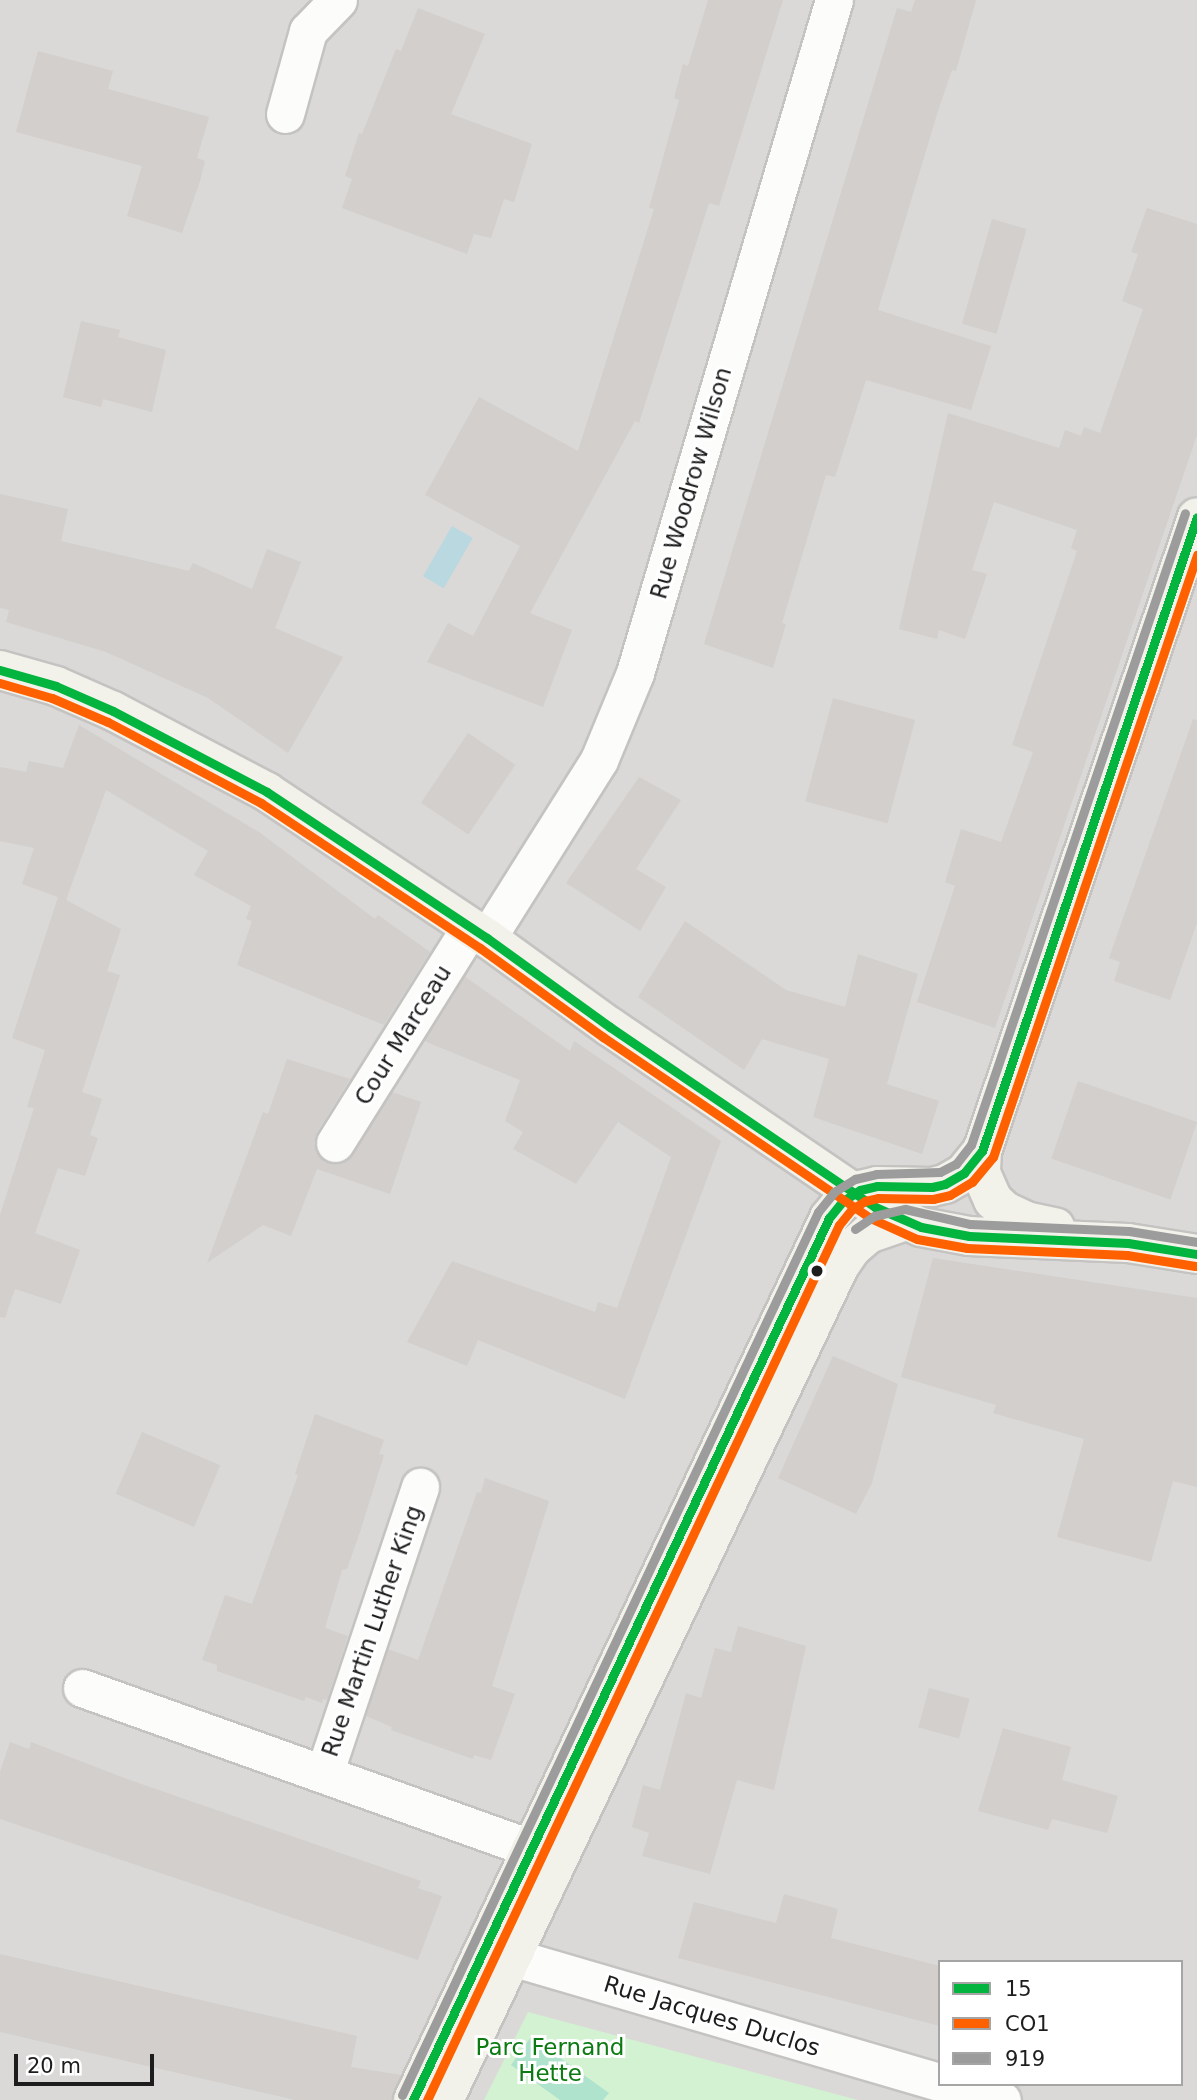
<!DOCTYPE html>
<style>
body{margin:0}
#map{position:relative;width:1197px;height:2100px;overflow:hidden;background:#ebe9e6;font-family:"DejaVu Sans",sans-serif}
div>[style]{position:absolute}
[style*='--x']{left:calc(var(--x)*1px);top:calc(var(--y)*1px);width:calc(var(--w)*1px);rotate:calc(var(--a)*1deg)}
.residential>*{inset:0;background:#dad9d7}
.park>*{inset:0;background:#d3f2d2}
.pitch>*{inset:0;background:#b0e3cd}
.water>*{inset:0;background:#b9d8df;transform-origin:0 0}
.building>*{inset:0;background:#d2cfcd;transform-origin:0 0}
.roads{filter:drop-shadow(2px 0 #c4c3c2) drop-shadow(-2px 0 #c4c3c2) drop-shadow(0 2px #c4c3c2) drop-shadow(0 -2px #c4c3c2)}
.street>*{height:37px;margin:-18.5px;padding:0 18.5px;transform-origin:18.5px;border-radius:18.5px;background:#fcfcfb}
.secondary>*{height:38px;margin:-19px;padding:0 19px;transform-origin:19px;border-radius:19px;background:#f3f2ea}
.bus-1>*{height:9px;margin:-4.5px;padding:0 4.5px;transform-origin:4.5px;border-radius:4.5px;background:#03b43f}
.bus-2>*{height:9px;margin:-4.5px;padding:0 4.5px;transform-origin:4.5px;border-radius:4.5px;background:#ff6000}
.bus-3>*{height:9px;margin:-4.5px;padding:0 4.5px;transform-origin:4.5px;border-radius:4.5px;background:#9c9c9c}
.dots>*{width:19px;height:19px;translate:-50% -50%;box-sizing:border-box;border:4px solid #fff;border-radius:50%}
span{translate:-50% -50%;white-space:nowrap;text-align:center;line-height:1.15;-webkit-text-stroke:6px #fff;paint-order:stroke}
.street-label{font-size:23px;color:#1d1d1d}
.park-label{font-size:23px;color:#0b7b12}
.legend{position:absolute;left:938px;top:1960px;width:245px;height:126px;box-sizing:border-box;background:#fff;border:2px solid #a5a5a5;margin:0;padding:9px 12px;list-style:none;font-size:21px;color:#1d1d1d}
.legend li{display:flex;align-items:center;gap:14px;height:35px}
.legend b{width:35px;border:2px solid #a5a5a5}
.scale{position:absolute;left:14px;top:2054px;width:140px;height:32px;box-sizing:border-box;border:4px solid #1d1d1d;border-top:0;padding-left:9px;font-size:21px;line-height:24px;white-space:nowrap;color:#1d1d1d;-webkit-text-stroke:5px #fff;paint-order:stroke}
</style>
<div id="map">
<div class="residential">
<div style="clip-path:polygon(evenodd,0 0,1197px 0,1197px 2100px,0 2100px,0 0,940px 1962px,1181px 1962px,1181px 2084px,940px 2084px,940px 1962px)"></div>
</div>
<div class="park">
<div style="clip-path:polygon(528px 2012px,858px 2100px,484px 2100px)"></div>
</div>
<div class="pitch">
<div style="clip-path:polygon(531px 2037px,609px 2093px,603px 2100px,560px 2100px,511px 2065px)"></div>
</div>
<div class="water">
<div style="left:452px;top:526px;width:24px;height:58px;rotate:30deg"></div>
</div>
<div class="building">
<div style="clip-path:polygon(708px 0,783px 0,719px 206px,709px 203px,639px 423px,635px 421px,530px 613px,572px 630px,543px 707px,427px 662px,448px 623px,473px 636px,520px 546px,425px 495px,479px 397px,578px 451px,654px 209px,649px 208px,679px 100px,674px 98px,683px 64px,688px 66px)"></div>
<div style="clip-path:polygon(915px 0,976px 0,956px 71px,952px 70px,938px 111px,878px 310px,991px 346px,971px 410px,866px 380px,835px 477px,826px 475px,782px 623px,786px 624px,773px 668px,704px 644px,897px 8px,911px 12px)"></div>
<div style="clip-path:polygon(418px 8px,485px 34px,451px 114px,532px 144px,514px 202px,504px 199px,491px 238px,474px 234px,467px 254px,342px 208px,352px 179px,345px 176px,359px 133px,362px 134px,396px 49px,401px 51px)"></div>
<div style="clip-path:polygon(38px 51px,113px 71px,108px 89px,209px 117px,197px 158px,205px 161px,200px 181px,182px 233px,127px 216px,142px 166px,16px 132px)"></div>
<div style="clip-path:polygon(1147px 208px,1197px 224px,1197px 435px,995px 1028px,917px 1002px,955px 886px,945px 882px,961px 829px,1001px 842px,1033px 752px,1012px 745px,1077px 551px,1071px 548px,1077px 530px,994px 502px,972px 570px,987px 574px,965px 639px,939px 630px,937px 639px,899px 629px,948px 413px,1059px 448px,1065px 430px,1081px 436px,1084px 427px,1100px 433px,1143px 309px,1122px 301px,1138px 254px,1131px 252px)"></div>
<div style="left:992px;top:219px;width:36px;height:109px;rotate:16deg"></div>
<div style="clip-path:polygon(81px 321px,120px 330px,118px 337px,166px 350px,152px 412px,103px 399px,101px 407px,63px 397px)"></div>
<div style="clip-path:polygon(0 494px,68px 509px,61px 541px,189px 571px,193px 563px,252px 589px,267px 549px,301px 562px,275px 628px,343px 657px,288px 753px,208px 698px,106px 652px,6px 622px,9px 610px,0 608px)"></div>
<div style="left:833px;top:698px;width:85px;height:107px;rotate:15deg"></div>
<div style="clip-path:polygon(1193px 719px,1197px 720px,1197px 923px,1170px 1000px,1114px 981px,1120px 962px,1109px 958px)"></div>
<div style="clip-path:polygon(79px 725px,259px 832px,375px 919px,378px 915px,430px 952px,384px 1025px,237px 965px,252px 921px,246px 919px,251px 906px,194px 875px,208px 851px,106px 790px,66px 900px,121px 929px,107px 971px,120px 975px,82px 1092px,102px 1099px,90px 1135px,98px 1138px,85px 1176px,58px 1168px,35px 1233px,80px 1250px,61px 1304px,15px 1289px,5px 1318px,0 1317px,0 1215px,34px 1108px,27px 1107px,45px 1050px,12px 1038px,58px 897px,22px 884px,34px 848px,0 841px,0 767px,26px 772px,29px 761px,63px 768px)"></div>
<div style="left:468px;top:733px;width:57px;height:84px;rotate:34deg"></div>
<div style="clip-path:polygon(639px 777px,681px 800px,636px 869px,666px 887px,640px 931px,566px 883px)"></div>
<div style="clip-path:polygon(685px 921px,786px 990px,845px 1007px,858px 954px,918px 974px,887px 1084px,939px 1101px,922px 1154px,813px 1117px,829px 1059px,762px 1039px,744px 1070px,638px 997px)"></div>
<div style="clip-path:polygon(464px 976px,570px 1051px,574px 1041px,721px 1141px,625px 1399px,478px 1340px,467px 1366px,407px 1342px,452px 1261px,595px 1312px,598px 1302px,617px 1308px,671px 1157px,618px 1122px,576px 1184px,513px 1149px,523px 1132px,505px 1121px,520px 1080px,424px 1041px)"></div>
<div style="clip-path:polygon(287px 1059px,350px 1079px,317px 1132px,314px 1143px,316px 1152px,324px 1161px,335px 1164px,344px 1162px,352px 1155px,392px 1092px,421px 1102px,390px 1194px,317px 1169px,291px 1236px,263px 1225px,207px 1263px,263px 1112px,268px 1114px)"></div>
<div style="left:1078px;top:1081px;width:126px;height:82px;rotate:19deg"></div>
<div style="clip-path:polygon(933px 1258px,1197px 1298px,1197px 1487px,1173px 1481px,1151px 1562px,1057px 1537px,1084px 1439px,993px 1413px,996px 1405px,901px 1377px)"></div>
<div style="clip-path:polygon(833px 1356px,898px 1384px,872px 1483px,856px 1514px,778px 1478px)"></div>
<div style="clip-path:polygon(315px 1414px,384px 1440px,379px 1454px,384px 1455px,360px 1532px,347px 1569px,342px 1570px,325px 1628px,348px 1636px,327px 1700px,323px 1699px,322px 1703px,306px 1697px,304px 1701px,217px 1671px,217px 1665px,202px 1660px,225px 1595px,252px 1604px,298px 1475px,295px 1474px)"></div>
<div style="left:142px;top:1432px;width:85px;height:67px;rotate:23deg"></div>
<div style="clip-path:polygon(485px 1478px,549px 1501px,492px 1686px,515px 1694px,491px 1760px,474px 1755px,473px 1759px,391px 1730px,392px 1727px,366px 1716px,388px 1649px,418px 1660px,477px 1492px,481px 1493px)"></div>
<div style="clip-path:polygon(738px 1626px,806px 1646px,774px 1790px,737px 1780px,710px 1874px,642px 1856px,649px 1833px,632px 1827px,643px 1785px,660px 1790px,686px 1693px,701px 1698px,715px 1648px,731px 1652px)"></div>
<div style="left:929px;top:1688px;width:42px;height:41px;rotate:15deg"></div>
<div style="clip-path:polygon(1003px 1728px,1071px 1747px,1062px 1780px,1118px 1796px,1107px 1833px,1052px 1819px,1048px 1830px,978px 1811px)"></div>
<div style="clip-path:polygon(10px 1742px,29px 1749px,31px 1742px,127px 1779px,421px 1881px,418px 1888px,442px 1896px,418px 1960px,0 1819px,0 1772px)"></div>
<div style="clip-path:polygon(784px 1894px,838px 1909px,831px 1938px,940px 1966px,940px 2026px,678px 1958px,694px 1902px,776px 1923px)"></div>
<div style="clip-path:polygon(0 1954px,357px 2036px,351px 2067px,401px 2075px,391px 2100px,295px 2100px,0 2032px)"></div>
</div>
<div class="roads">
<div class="street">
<div style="--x:285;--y:114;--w:86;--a:-74.5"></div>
<div style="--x:308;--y:31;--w:43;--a:-45.9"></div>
<div style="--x:487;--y:938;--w:210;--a:-57.8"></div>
<div style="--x:599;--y:760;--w:94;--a:-67.5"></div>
<div style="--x:635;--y:673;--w:702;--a:-73.53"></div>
<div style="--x:335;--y:1143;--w:254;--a:-57.9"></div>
<div style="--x:82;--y:1688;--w:505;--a:19.65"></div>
<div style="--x:324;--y:1774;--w:303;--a:-71.5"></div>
<div style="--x:484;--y:1949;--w:475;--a:16.3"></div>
<div style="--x:946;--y:2084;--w:58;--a:15.9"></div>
</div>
<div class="secondary">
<div style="--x:0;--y:670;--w:58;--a:15.9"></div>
<div style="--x:56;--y:686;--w:62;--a:23.7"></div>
<div style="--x:113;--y:711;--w:174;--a:27.7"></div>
<div style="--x:267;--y:792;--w:264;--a:33.6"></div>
<div style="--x:487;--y:938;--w:152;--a:35.9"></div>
<div style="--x:610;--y:1027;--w:320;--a:34.2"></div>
<div style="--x:875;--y:1207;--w:50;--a:23.5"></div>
<div style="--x:921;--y:1227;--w:49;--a:10.6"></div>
<div style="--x:969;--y:1236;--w:159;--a:2.5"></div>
<div style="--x:1128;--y:1243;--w:70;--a:9.1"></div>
<div style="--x:982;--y:1151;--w:22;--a:93"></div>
<div style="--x:981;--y:1173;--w:30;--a:66"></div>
<div style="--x:993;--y:1200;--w:16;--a:43"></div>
<div style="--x:1005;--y:1211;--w:23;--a:25"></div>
<div style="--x:1026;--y:1221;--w:30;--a:12"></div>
<div style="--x:413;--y:2100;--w:975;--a:-64.75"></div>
<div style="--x:829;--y:1218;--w:22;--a:-51"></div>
<div style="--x:843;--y:1201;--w:20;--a:-33"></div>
<div style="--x:860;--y:1190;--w:17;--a:-13"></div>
<div style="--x:877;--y:1186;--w:55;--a:1"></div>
<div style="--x:932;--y:1187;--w:13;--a:-13"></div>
<div style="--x:945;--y:1184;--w:22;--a:-30"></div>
<div style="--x:964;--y:1173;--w:28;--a:-51"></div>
<div style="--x:982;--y:1151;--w:669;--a:-71.27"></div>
<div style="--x:444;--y:2100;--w:922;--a:-64.63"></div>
<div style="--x:839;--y:1267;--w:22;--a:-56"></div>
<div style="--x:851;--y:1249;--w:23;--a:-41"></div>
<div style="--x:868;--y:1234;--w:39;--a:-19"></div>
</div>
</div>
<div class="bus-1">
<div style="--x:0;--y:670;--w:58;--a:15.9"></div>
<div style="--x:56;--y:686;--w:62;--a:23.7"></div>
<div style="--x:113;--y:711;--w:174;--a:27.7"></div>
<div style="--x:267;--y:792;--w:264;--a:33.6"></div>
<div style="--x:487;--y:938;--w:152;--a:35.9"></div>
<div style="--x:610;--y:1027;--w:320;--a:34.2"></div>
<div style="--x:875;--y:1207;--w:50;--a:23.5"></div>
<div style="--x:921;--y:1227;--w:49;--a:10.6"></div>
<div style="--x:969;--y:1236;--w:159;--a:2.5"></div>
<div style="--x:1128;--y:1243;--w:70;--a:9.1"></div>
<div style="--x:413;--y:2100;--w:975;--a:-64.75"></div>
<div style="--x:829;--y:1218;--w:22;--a:-51"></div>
<div style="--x:843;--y:1201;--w:20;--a:-33"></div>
<div style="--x:860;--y:1190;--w:17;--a:-13"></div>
<div style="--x:877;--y:1186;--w:55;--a:1"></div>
<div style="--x:932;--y:1187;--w:13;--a:-13"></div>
<div style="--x:945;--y:1184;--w:22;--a:-30"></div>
<div style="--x:964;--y:1173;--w:28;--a:-51"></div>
<div style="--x:982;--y:1151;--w:669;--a:-71.27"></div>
</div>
<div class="bus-2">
<div style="--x:0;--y:683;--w:54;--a:16.1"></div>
<div style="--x:52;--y:698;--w:61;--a:23.2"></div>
<div style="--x:108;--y:722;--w:173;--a:27.9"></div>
<div style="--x:261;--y:803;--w:263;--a:33.5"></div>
<div style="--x:480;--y:948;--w:152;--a:35.9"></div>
<div style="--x:603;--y:1037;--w:323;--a:34.1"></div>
<div style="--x:870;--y:1218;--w:51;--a:24.1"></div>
<div style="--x:917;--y:1239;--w:51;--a:10.2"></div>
<div style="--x:967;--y:1248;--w:160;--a:2.5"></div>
<div style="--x:1127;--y:1255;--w:69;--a:9.2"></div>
<div style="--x:427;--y:2100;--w:967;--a:-64.79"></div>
<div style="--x:839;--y:1225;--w:19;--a:-51"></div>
<div style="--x:851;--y:1210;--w:17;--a:-33"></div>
<div style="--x:865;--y:1201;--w:13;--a:-13"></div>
<div style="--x:878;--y:1198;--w:55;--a:1"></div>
<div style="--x:933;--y:1199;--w:17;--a:-13"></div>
<div style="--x:950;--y:1195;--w:26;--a:-31"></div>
<div style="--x:972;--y:1182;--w:33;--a:-50"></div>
<div style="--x:993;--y:1157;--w:636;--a:-71.28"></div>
</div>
<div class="bus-3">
<div style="--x:855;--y:1229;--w:23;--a:-34"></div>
<div style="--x:874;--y:1216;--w:32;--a:-13"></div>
<div style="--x:905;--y:1209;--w:67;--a:13"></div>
<div style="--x:970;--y:1224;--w:159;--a:2.5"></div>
<div style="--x:1129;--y:1231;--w:69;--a:9.2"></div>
<div style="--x:402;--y:2095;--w:976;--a:-64.77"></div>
<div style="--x:818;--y:1212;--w:26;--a:-51"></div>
<div style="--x:834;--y:1192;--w:25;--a:-32"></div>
<div style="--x:855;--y:1179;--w:22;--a:-13"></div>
<div style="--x:876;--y:1174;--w:64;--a:-1.8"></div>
<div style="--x:940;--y:1172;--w:18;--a:-27"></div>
<div style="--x:956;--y:1164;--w:24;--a:-52"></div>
<div style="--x:971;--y:1145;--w:667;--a:-71.29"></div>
</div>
<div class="dots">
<div style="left:817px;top:1271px;background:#1d1d1d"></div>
</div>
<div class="street-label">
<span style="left:691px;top:483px;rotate:-74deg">Rue Woodrow Wilson</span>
<span style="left:403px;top:1035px;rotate:-58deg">Cour Marceau</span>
<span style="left:372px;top:1631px;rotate:-71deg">Rue Martin Luther King</span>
<span style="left:712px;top:2016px;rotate:17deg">Rue Jacques Duclos</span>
</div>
<div class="park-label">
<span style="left:550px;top:2060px">Parc Fernand<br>Hette</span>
</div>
<ul class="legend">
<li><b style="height:9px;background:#03b43f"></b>15</li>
<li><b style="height:9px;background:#ff6000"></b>CO1</li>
<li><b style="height:9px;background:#9c9c9c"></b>919</li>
</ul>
<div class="scale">20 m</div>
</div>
